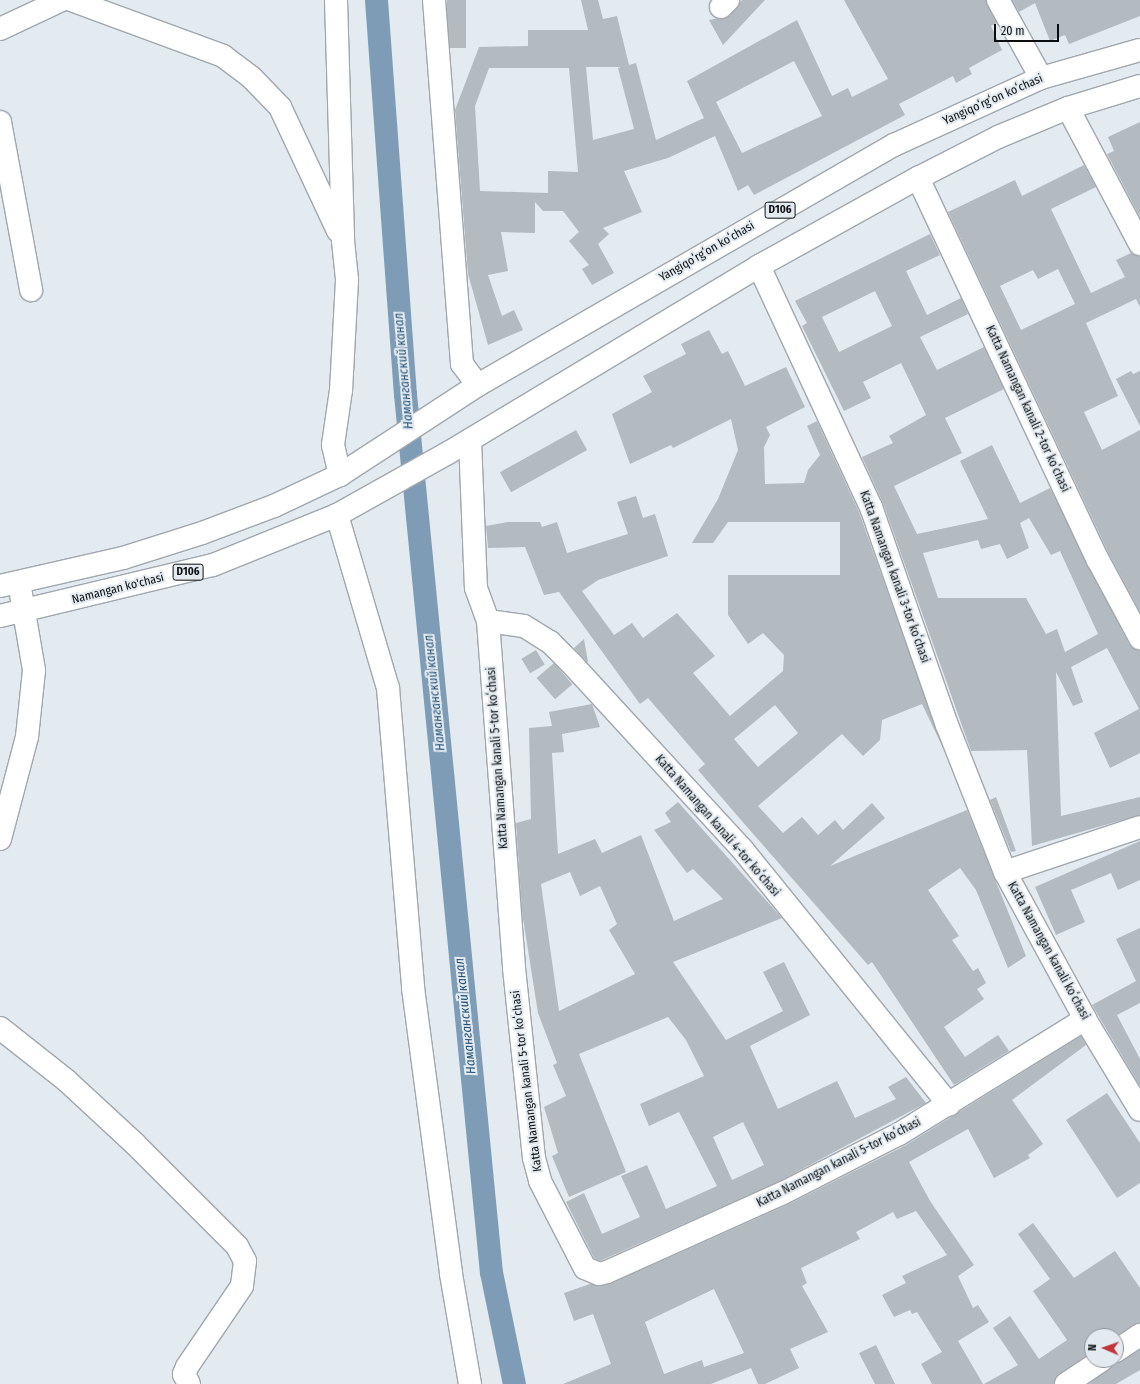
<!DOCTYPE html>
<meta charset="utf-8">
<style>
body{margin:0}
#map{position:relative;width:1140px;height:1384px;overflow:hidden;background:#e3ebf1;font-family:"Fira Sans Condensed",sans-serif}
div>[style]{position:absolute}
[style*='--x']{left:calc(var(--x)*1px);top:calc(var(--y)*1px);width:calc(var(--w)*1px);rotate:calc(var(--a)*1deg)}
.canal>*{height:23px;margin:-11.5px;padding:0 11.5px;transform-origin:11.5px;border-radius:11.5px;background:#7f9cb6}
.building>*{inset:0;background:#b3bac0;transform-origin:0 0}
.roads{filter:drop-shadow(1px 0 #a0a7ae) drop-shadow(-1px 0 #a0a7ae) drop-shadow(0 1px #a0a7ae) drop-shadow(0 -1px #a0a7ae)}
.minor>*{height:22px;margin:-11px;padding:0 11px;transform-origin:11px;border-radius:11px;background:#fff}
.major>*{height:22px;margin:-11px;padding:0 11px;transform-origin:11px;border-radius:11px;background:#fff}
span{translate:-50% -50%;white-space:nowrap;text-align:center;line-height:1.15;-webkit-text-stroke:4px #e3ebf1;paint-order:stroke}
.shield-label span{padding:1px 3px;background:#e3ebf1;border:1px solid;border-radius:3px;-webkit-text-stroke-width:0}
.shield-label{font-size:11px;color:#0b0d0f;font-weight:700}
.street-label{font-size:12px;color:#0b0d0f}
.water-label{font-size:13px;color:#235177;font-style:italic}
.north{position:absolute;left:1084px;top:1328px;width:40px;height:40px;box-sizing:border-box;background:#e3ebf1;border:1px solid #8d9297;border-radius:50%;rotate:272deg;font-size:11px;font-weight:700;line-height:16px;text-align:center;color:#0b0d0f}
.north::after{content:'';display:block;margin:auto;width:14px;height:18px;background:#c3343b;clip-path:polygon(50% 0,100% 100%,50% 72%,0 100%)}
.scale{position:absolute;left:994px;top:24px;width:65px;height:18px;box-sizing:border-box;border:2px solid #0b0d0f;border-top:0;padding-left:5px;font-size:12px;line-height:14px;white-space:nowrap;color:#0b0d0f;-webkit-text-stroke:3px #e3ebf1;paint-order:stroke}
</style>
<div id="map">
<div class="canal">
<div style="--x:376;--y:0;--w:395;--a:85.8"></div>
<div style="--x:405;--y:394;--w:882;--a:84.41"></div>
<div style="--x:491;--y:1272;--w:114;--a:78.4"></div>
</div>
<div class="building">
<div style="left:447px;top:0;width:19px;height:48px"></div>
<div style="clip-path:polygon(evenodd,581px 0,598px 0,603px 19px,617px 16px,629px 65px,636px 63px,656px 140px,704px 118px,687px 81px,797px 20px,832px 96px,848px 88px,852px 97px,888px 79px,844px 0,986px 0,997px 23px,991px 26px,1002px 50px,969px 68px,972px 74px,956px 83px,953px 76px,899px 104px,905px 115px,754px 195px,748px 185px,738px 191px,715px 136px,668px 158px,624px 171px,642px 212px,603px 228px,609px 234px,598px 244px,614px 273px,592px 285px,582px 269px,589px 265px,569px 241px,579px 232px,563px 211px,543px 211px,535px 202px,535px 233px,501px 232px,508px 271px,488px 275px,502px 316px,514px 310px,523px 330px,488px 345px,468px 274px,455px 110px,479px 47px,528px 46px,528px 30px,588px 30px,581px 0,794px 61px,822px 116px,742px 153px,716px 102px,794px 61px,581px 0,586px 67px,621px 67px,618px 68px,634px 129px,593px 140px,586px 67px,581px 0,489px 68px,569px 68px,578px 172px,548px 171px,548px 193px,480px 191px,475px 106px,489px 68px)"></div>
<div style="clip-path:polygon(742px 0,765px 0,723px 45px,709px 20px,730px 16px)"></div>
<div style="clip-path:polygon(1012px 0,1140px 0,1140px 16px,1069px 44px,1065px 35px,1050px 41px,1035px 3px,1019px 12px)"></div>
<div style="clip-path:polygon(1140px 122px,1140px 217px,1107px 154px,1114px 151px,1108px 137px)"></div>
<div style="clip-path:polygon(evenodd,1084px 165px,1096px 187px,1051px 209px,1091px 293px,1125px 277px,1116px 260px,1131px 253px,1140px 256px,1140px 307px,1136px 299px,1086px 323px,1118px 396px,1084px 412px,1102px 450px,1140px 430px,1140px 612px,1109px 554px,948px 212px,1015px 180px,1022px 196px,1084px 165px,1058px 269px,1075px 304px,1021px 330px,1000px 286px,1033px 270px,1038px 279px,1058px 269px)"></div>
<div style="clip-path:polygon(evenodd,930px 234px,940px 255px,906px 271px,927px 315px,961px 298px,968px 314px,920px 337px,937px 370px,984px 347px,1004px 389px,945px 418px,962px 453px,894px 486px,917px 534px,988px 519px,960px 461px,992px 445px,1020px 503px,1050px 488px,1129px 644px,1140px 650px,1140px 753px,1110px 768px,1094px 733px,1139px 709px,1107px 648px,1071px 667px,1083px 702px,1073px 706px,1056px 672px,1061px 816px,1140px 797px,1140px 815px,1032px 846px,1027px 750px,971px 751px,883px 503px,862px 457px,893px 443px,889px 436px,926px 415px,901px 363px,863px 382px,871px 398px,844px 411px,802px 326px,807px 323px,795px 301px,930px 234px,875px 291px,892px 326px,839px 352px,822px 317px,875px 291px,930px 234px,1029px 518px,1051px 555px,1060px 551px,1098px 634px,1065px 652px,1057px 629px,1046px 634px,1026px 598px,938px 598px,923px 553px,978px 540px,981px 549px,1000px 544px,1007px 559px,1029px 548px,1020px 523px,1029px 518px)"></div>
<div style="clip-path:polygon(evenodd,709px 330px,722px 354px,728px 351px,745px 386px,786px 367px,805px 407px,766px 427px,770px 435px,764px 447px,765px 484px,804px 483px,808px 470px,820px 455px,807px 426px,817px 421px,859px 512px,944px 750px,922px 704px,882px 720px,880px 740px,863px 756px,842px 734px,758px 806px,783px 833px,802px 817px,818px 835px,835px 820px,843px 830px,872px 803px,885px 818px,830px 866px,967px 810px,1026px 956px,1008px 968px,976px 890px,960px 868px,928px 890px,959px 936px,952px 940px,973px 971px,978px 968px,986px 983px,977px 989px,984px 999px,944px 1027px,965px 1057px,998px 1035px,1009px 1051px,954px 1085px,872px 962px,868px 965px,741px 820px,698px 770px,705px 764px,648px 698px,640px 704px,559px 592px,544px 595px,525px 547px,488px 548px,486px 526px,508px 522px,540px 522px,542px 527px,557px 522px,567px 553px,628px 534px,617px 502px,636px 496px,643px 518px,655px 514px,668px 556px,598px 580px,582px 591px,614px 635px,632px 623px,643px 638px,677px 613px,715px 656px,693px 673px,730px 716px,783px 671px,784px 655px,763px 633px,748px 644px,728px 615px,728px 575px,840px 575px,840px 522px,728px 522px,713px 543px,692px 543px,718px 499px,738px 450px,731px 419px,673px 448px,671px 445px,630px 464px,612px 414px,652px 392px,643px 376px,686px 354px,681px 344px,709px 330px,775px 705px,798px 733px,758px 767px,734px 739px,775px 705px)"></div>
<div style="clip-path:polygon(1131px 371px,1133px 374px,1140px 371px,1140px 426px,1116px 379px)"></div>
<div style="left:576px;top:430px;width:23px;height:87px;rotate:61deg"></div>
<div style="clip-path:polygon(584px 639px,588px 662px,587px 662px,574px 648px)"></div>
<div style="left:536px;top:650px;width:17px;height:17px;rotate:59deg"></div>
<div style="left:554px;top:663px;width:28px;height:23px;rotate:49deg"></div>
<div style="clip-path:polygon(evenodd,592px 704px,600px 727px,562px 734px,564px 752px,552px 753px,558px 854px,595px 839px,602px 853px,641px 835px,674px 921px,723px 899px,693px 869px,687px 873px,654px 830px,671px 822px,665px 813px,678px 802px,782px 918px,673px 962px,726px 1040px,783px 1011px,763px 972px,784px 962px,810px 1015px,750px 1046px,778px 1109px,837px 1081px,855px 1118px,896px 1099px,888px 1087px,906px 1077px,926px 1103px,778px 1182px,600px 1261px,594px 1258px,566px 1202px,584px 1193px,602px 1234px,640px 1217px,621px 1176px,647px 1165px,666px 1209px,717px 1186px,679px 1112px,649px 1126px,640px 1104px,704px 1076px,686px 1040px,668px 1017px,579px 1054px,626px 1172px,569px 1197px,552px 1156px,558px 1153px,544px 1107px,566px 1096px,553px 1065px,557px 1063px,538px 1013px,522px 912px,516px 823px,531px 819px,529px 728px,552px 726px,549px 712px,592px 704px,570px 872px,580px 896px,600px 886px,617px 924px,609px 930px,635px 974px,559px 1011px,541px 884px,570px 872px,592px 704px,743px 1122px,764px 1165px,732px 1180px,713px 1137px,743px 1122px)"></div>
<div style="clip-path:polygon(996px 797px,1016px 851px,1011px 852px,990px 800px)"></div>
<div style="clip-path:polygon(1140px 841px,1140px 880px,1118px 890px,1111px 873px,1071px 890px,1085px 922px,1056px 935px,1035px 887px)"></div>
<div style="clip-path:polygon(1140px 928px,1140px 1003px,1117px 1015px,1140px 1059px,1140px 1086px,1092px 1005px,1136px 981px,1116px 939px)"></div>
<div style="clip-path:polygon(evenodd,1081px 1036px,1086px 1045px,1012px 1100px,1043px 1144px,1028px 1155px,1030px 1158px,994px 1178px,968px 1129px,909px 1162px,930px 1201px,974px 1265px,958px 1276px,973px 1308px,978px 1305px,989px 1322px,958px 1341px,983px 1384px,932px 1384px,921px 1364px,942px 1352px,917px 1312px,912px 1314px,910px 1310px,894px 1317px,882px 1295px,906px 1283px,902px 1276px,947px 1255px,916px 1211px,897px 1219px,893px 1212px,856px 1232px,860px 1239px,801px 1268px,807px 1283px,802px 1286px,828px 1332px,790px 1349px,799px 1368px,765px 1384px,758px 1384px,751px 1368px,711px 1384px,563px 1384px,611px 1364px,593px 1314px,574px 1321px,564px 1293px,590px 1284px,612px 1283px,789px 1204px,906px 1145px,1081px 1036px,714px 1289px,744px 1353px,704px 1367px,702px 1360px,664px 1374px,645px 1322px,714px 1289px)"></div>
<div style="clip-path:polygon(1107px 1093px,1140px 1143px,1140px 1183px,1117px 1198px,1066px 1120px)"></div>
<div style="clip-path:polygon(1033px 1223px,1074px 1278px,1115px 1251px,1140px 1288px,1140px 1323px,1116px 1336px,1092px 1336px,1092px 1352px,1059px 1374px,1054px 1384px,984px 1384px,1018px 1365px,993px 1328px,1010px 1316px,1039px 1359px,1067px 1340px,1033px 1291px,1050px 1279px,1018px 1234px)"></div>
<div style="clip-path:polygon(876px 1345px,895px 1384px,875px 1384px,859px 1353px)"></div>
<div style="clip-path:polygon(1140px 1350px,1140px 1370px,1116px 1384px,1089px 1384px,1114px 1363px)"></div>
</div>
<div class="roads">
<div class="minor">
<div style="--x:71;--y:0;--w:162;--a:20.2"></div>
<div style="--x:223;--y:56;--w:35;--a:37"></div>
<div style="--x:251;--y:77;--w:42;--a:46"></div>
<div style="--x:280;--y:107;--w:137;--a:64.9"></div>
<div style="--x:336;--y:0;--w:241;--a:88.3"></div>
<div style="--x:343;--y:241;--w:39;--a:84"></div>
<div style="--x:347;--y:280;--w:110;--a:93.1"></div>
<div style="--x:341;--y:390;--w:56;--a:98.3"></div>
<div style="--x:333;--y:445;--w:31;--a:77"></div>
<div style="--x:434;--y:0;--w:365;--a:85.6"></div>
<div style="--x:462;--y:364;--w:26;--a:53"></div>
<div style="--x:998;--y:0;--w:89;--a:61.1"></div>
<div style="--x:721;--y:7;--w:10;--a:-45"></div>
<div style="--x:0;--y:29;--w:68;--a:-25.1"></div>
<div style="--x:1068;--y:108;--w:154;--a:62.1"></div>
<div style="--x:0;--y:122;--w:171;--a:79.5"></div>
<div style="--x:918;--y:178;--w:422;--a:64.8"></div>
<div style="--x:1098;--y:560;--w:89;--a:61.7"></div>
<div style="--x:759;--y:266;--w:266;--a:65.1"></div>
<div style="--x:871;--y:507;--w:231;--a:70.8"></div>
<div style="--x:947;--y:725;--w:158;--a:68.5"></div>
<div style="--x:1005;--y:872;--w:167;--a:61.4"></div>
<div style="--x:1085;--y:1019;--w:106;--a:58.9"></div>
<div style="--x:470;--y:440;--w:148;--a:87.7"></div>
<div style="--x:476;--y:588;--w:35;--a:70"></div>
<div style="--x:488;--y:621;--w:348;--a:85.7"></div>
<div style="--x:514;--y:968;--w:191;--a:84"></div>
<div style="--x:534;--y:1158;--w:24;--a:75"></div>
<div style="--x:540;--y:1181;--w:98;--a:62.7"></div>
<div style="--x:585;--y:1268;--w:15;--a:23"></div>
<div style="--x:599;--y:1274;--w:8;--a:-14"></div>
<div style="--x:607;--y:1272;--w:193;--a:-24.2"></div>
<div style="--x:783;--y:1193;--w:130;--a:-27"></div>
<div style="--x:899;--y:1134;--w:219;--a:-31.7"></div>
<div style="--x:337;--y:515;--w:180;--a:73.6"></div>
<div style="--x:388;--y:688;--w:301;--a:85.2"></div>
<div style="--x:413;--y:988;--w:289;--a:82.4"></div>
<div style="--x:451;--y:1274;--w:112;--a:80.2"></div>
<div style="--x:488;--y:621;--w:36;--a:8"></div>
<div style="--x:524;--y:626;--w:31;--a:32"></div>
<div style="--x:550;--y:642;--w:30;--a:45"></div>
<div style="--x:571;--y:663;--w:253;--a:47.4"></div>
<div style="--x:742;--y:849;--w:329;--a:51"></div>
<div style="--x:0;--y:839;--w:106;--a:-75.2"></div>
<div style="--x:27;--y:737;--w:67;--a:-84"></div>
<div style="--x:34;--y:670;--w:89;--a:-99.7"></div>
<div style="--x:1005;--y:872;--w:142;--a:-18.4"></div>
<div style="--x:0;--y:1028;--w:85;--a:38.3"></div>
<div style="--x:67;--y:1081;--w:93;--a:42.8"></div>
<div style="--x:135;--y:1144;--w:144;--a:45"></div>
<div style="--x:237;--y:1246;--w:17;--a:62"></div>
<div style="--x:245;--y:1261;--w:25;--a:97"></div>
<div style="--x:242;--y:1286;--w:98;--a:124.2"></div>
<div style="--x:187;--y:1367;--w:8;--a:113"></div>
<div style="--x:184;--y:1374;--w:11;--a:63"></div>
<div style="--x:1116;--y:1351;--w:29;--a:-34"></div>
<div style="--x:1066;--y:1384;--w:43;--a:-33.7"></div>
</div>
<div class="major">
<div style="--x:0;--y:586;--w:126;--a:-12.8"></div>
<div style="--x:123;--y:558;--w:83;--a:-17.6"></div>
<div style="--x:202;--y:533;--w:77;--a:-20.6"></div>
<div style="--x:274;--y:506;--w:73;--a:-25.2"></div>
<div style="--x:340;--y:475;--w:165;--a:-33.1"></div>
<div style="--x:478;--y:385;--w:480;--a:-30"></div>
<div style="--x:894;--y:145;--w:162;--a:-24.5"></div>
<div style="--x:1041;--y:78;--w:103;--a:-15.8"></div>
<div style="--x:0;--y:616;--w:219;--a:-13.5"></div>
<div style="--x:213;--y:565;--w:134;--a:-22"></div>
<div style="--x:337;--y:515;--w:127;--a:-29.2"></div>
<div style="--x:448;--y:453;--w:363;--a:-31"></div>
<div style="--x:759;--y:266;--w:182;--a:-29"></div>
<div style="--x:918;--y:178;--w:90;--a:-27.1"></div>
<div style="--x:998;--y:137;--w:76;--a:-22.5"></div>
<div style="--x:1068;--y:108;--w:75;--a:-17"></div>
</div>
</div>
<div class="shield-label">
<span style="left:780px;top:210px">D106</span>
<span style="left:188px;top:572px">D106</span>
</div>
<div class="street-label">
<span style="left:993px;top:100px;rotate:-24deg">Yangiqoʻrgʻon koʻchasi</span>
<span style="left:707px;top:252px;rotate:-30deg">Yangiqoʻrgʻon koʻchasi</span>
<span style="left:1027px;top:409px;rotate:65deg">Katta Namangan kanali 2-tor koʻchasi</span>
<span style="left:894px;top:577px;rotate:70deg">Katta Namangan kanali 3-tor koʻchasi</span>
<span style="left:118px;top:589px;rotate:-14deg">Namangan ko'chasi</span>
<span style="left:498px;top:758px;rotate:-94deg">Katta Namangan kanali 5-tor koʻchasi</span>
<span style="left:717px;top:826px;rotate:49deg">Katta Namangan kanali 4-tor koʻchasi</span>
<span style="left:1048px;top:951px;rotate:61deg">Katta Namangan kanali koʻchasi</span>
<span style="left:527px;top:1081px;rotate:-97deg">Katta Namangan kanali 5-tor koʻchasi</span>
<span style="left:839px;top:1163px;rotate:-27deg">Katta Namangan kanali 5-tor koʻchasi</span>
</div>
<div class="water-label">
<span style="left:404px;top:371px;rotate:-95deg">Наманганский канал</span>
<span style="left:435px;top:693px;rotate:-96deg">Наманганский канал</span>
<span style="left:466px;top:1016px;rotate:-96deg">Наманганский канал</span>
</div>
<div class="north">N</div>
<div class="scale">20 m</div>
</div>
